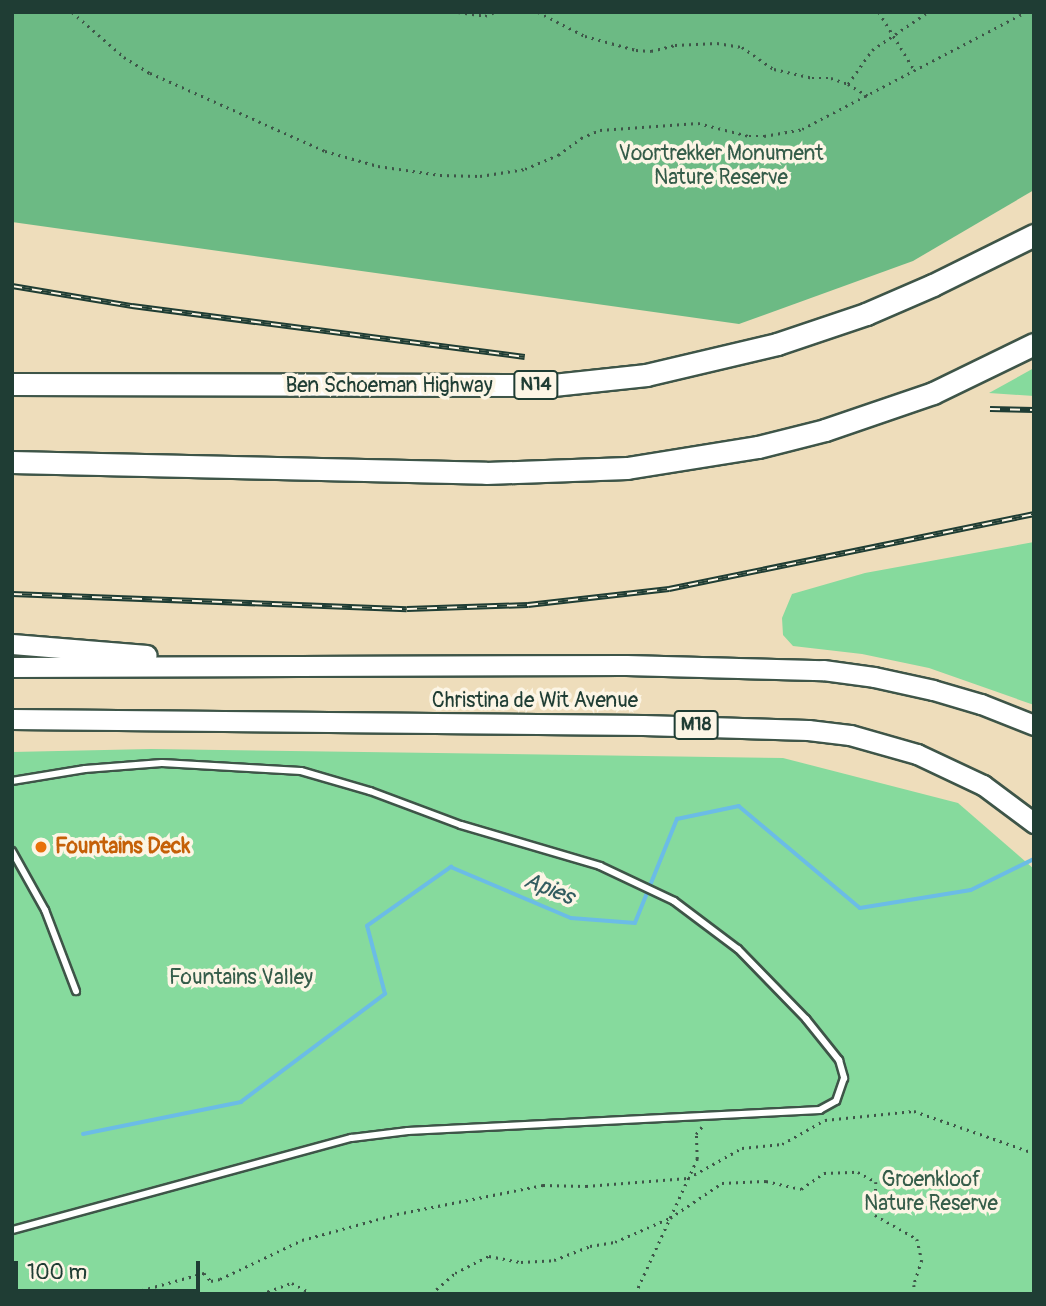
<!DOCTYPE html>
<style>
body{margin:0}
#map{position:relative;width:1046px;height:1306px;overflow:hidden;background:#edb;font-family:Pangolin,sans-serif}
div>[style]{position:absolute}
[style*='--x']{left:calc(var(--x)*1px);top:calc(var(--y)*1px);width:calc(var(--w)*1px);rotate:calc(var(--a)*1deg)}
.green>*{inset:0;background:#86da9d}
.forest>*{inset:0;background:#6cba84}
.stream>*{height:3.5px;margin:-1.75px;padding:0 1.75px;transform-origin:1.75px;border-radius:1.75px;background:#6bbce6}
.path>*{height:2.5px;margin-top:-1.25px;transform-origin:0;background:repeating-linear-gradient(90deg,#3e5548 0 2px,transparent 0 7px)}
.roads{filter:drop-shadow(2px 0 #3e5548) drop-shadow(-2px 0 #3e5548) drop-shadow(0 2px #3e5548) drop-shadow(0 -2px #3e5548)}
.service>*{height:6px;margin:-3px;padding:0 3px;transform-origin:3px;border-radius:3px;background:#fff}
.primary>*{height:19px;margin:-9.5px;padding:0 9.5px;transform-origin:9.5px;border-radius:9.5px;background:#fff}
.motorway>*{height:21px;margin:-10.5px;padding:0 10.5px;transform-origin:10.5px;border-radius:10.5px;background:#fff}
.rail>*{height:6px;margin-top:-3px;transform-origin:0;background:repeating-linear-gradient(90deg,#fcf5e5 0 10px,#1f3d34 0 20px);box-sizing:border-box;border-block:2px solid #1f3d34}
.dots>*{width:19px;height:19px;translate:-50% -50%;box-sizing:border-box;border:4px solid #fcf5e5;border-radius:50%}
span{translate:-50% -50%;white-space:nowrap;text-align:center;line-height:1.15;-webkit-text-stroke:7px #fcf5e5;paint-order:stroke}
.shield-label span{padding:2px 5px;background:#fcf5e5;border:2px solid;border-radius:5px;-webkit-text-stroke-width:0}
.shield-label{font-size:19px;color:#1f3d34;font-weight:700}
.park-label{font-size:21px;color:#345c49}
.street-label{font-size:21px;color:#1f3d34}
.food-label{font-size:21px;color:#c56008;font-weight:700}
.left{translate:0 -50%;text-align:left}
.water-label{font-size:23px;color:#325d60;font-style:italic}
.frame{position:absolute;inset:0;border:14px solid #1f3d34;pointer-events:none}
.scale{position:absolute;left:14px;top:1261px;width:186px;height:32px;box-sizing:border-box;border:4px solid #1f3d34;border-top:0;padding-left:9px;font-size:21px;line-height:24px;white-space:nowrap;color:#1f3d34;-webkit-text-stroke:5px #fcf5e5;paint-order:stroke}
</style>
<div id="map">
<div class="green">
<div style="clip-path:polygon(1034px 368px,1034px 396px,989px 393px)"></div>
<div style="clip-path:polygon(1034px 542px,1034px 705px,929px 668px,862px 654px,793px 646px,783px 635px,782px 618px,792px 594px,865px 573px)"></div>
<div style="clip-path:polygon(151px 749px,783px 758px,958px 803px,1034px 869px,1034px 1294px,12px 1294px,12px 752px)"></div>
</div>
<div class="forest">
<div style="clip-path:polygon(12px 12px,1034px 12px,1034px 190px,913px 261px,739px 324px,12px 222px)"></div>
</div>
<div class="stream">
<div style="--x:83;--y:1134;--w:161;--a:-11.4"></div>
<div style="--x:241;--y:1102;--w:180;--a:-36.9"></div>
<div style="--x:385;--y:994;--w:70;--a:-104.8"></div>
<div style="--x:367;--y:926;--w:103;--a:-35.1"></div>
<div style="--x:451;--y:867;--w:130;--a:23"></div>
<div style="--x:571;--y:918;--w:64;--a:4.5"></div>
<div style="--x:635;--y:923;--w:112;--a:-68"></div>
<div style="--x:677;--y:819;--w:63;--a:-11.8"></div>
<div style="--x:739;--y:806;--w:158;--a:40.1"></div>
<div style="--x:860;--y:908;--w:112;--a:-9.2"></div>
<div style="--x:971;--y:890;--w:70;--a:-26.2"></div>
</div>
<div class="path">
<div style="--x:72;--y:12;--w:69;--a:40.9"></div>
<div style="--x:124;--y:57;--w:31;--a:32"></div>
<div style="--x:150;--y:73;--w:192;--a:24"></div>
<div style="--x:325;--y:151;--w:55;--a:15.8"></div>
<div style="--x:378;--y:166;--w:63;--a:8.3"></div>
<div style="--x:440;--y:175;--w:40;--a:1.4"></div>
<div style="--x:480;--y:176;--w:46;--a:-8.8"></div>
<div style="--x:525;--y:169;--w:36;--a:-23"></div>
<div style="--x:558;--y:155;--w:29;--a:-36"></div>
<div style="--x:581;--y:138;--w:21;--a:-23"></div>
<div style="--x:600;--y:130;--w:98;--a:-4.1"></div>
<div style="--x:698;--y:123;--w:53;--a:14.3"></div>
<div style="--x:749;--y:136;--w:15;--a:0"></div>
<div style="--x:764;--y:136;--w:39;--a:-10"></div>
<div style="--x:802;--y:129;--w:253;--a:-27.6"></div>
<div style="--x:458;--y:12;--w:27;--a:8"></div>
<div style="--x:485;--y:16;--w:11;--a:-22"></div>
<div style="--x:513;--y:12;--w:19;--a:0"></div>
<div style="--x:538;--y:12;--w:53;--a:27.1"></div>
<div style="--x:585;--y:36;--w:53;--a:15.4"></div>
<div style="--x:636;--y:50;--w:15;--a:4"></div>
<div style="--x:651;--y:51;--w:25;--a:-14"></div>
<div style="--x:675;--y:45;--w:42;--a:-2.7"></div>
<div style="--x:717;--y:43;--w:25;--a:9"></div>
<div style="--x:742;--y:47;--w:39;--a:35"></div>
<div style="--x:774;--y:69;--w:39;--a:13"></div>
<div style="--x:812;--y:78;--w:19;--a:0"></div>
<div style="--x:831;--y:78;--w:18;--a:19"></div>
<div style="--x:848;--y:84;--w:42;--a:-54.8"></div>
<div style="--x:872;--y:50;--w:68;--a:-34.2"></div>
<div style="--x:879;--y:12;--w:69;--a:58.6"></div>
<div style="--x:848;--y:84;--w:23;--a:31"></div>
<div style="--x:128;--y:1294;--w:79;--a:-15.4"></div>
<div style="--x:204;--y:1273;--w:11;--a:49"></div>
<div style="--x:211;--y:1281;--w:9;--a:-13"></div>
<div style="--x:220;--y:1279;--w:91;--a:-25.4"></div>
<div style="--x:302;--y:1240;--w:98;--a:-15.3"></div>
<div style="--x:397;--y:1214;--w:149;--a:-11.2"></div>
<div style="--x:543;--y:1185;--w:43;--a:1.3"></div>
<div style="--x:586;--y:1186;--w:102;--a:-4.5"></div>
<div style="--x:688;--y:1178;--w:62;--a:-29.1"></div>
<div style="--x:742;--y:1148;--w:40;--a:-5.7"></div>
<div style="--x:782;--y:1144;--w:49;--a:-29.2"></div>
<div style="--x:825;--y:1120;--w:89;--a:-5.8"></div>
<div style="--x:914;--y:1111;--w:127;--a:19.3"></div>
<div style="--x:261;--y:1294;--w:33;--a:-20"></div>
<div style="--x:292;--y:1283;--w:24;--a:28"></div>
<div style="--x:431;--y:1294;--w:32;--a:-41"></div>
<div style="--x:455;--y:1273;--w:38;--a:-27"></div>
<div style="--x:489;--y:1256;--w:33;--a:11"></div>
<div style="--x:521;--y:1262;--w:33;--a:-3"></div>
<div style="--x:554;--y:1260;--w:39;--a:-21"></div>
<div style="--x:590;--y:1246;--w:25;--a:-9"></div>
<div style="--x:615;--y:1242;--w:60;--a:-23.6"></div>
<div style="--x:670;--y:1218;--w:63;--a:-33.9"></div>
<div style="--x:722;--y:1183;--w:44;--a:-2.6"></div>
<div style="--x:766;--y:1181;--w:36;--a:13"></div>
<div style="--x:801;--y:1189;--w:28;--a:-35"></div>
<div style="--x:824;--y:1173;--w:34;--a:-2"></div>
<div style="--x:858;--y:1172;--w:21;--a:29"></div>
<div style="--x:876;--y:1182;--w:33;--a:92"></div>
<div style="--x:875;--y:1215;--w:48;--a:29.7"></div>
<div style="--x:917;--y:1239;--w:22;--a:77"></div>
<div style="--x:922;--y:1260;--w:26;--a:108"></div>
<div style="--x:914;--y:1285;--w:9;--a:84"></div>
<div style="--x:635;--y:1294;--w:149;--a:-65.3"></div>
<div style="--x:697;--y:1159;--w:25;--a:-92"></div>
<div style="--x:696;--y:1134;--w:13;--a:-51"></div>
</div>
<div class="roads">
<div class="service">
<div style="--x:12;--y:781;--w:74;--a:-9.3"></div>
<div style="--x:85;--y:769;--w:77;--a:-4.5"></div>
<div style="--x:162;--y:763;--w:139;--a:3.3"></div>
<div style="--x:301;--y:771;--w:72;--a:16.2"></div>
<div style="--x:370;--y:791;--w:97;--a:20.5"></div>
<div style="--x:461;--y:825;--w:145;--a:16.4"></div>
<div style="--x:600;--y:866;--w:82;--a:25.3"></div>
<div style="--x:674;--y:901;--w:80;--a:36.9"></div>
<div style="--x:738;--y:949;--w:98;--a:45.8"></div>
<div style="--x:806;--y:1019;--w:53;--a:51.2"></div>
<div style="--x:839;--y:1060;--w:19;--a:74"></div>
<div style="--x:844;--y:1078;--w:24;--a:109"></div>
<div style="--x:836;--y:1101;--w:18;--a:151"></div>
<div style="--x:820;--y:1110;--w:413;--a:177.1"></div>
<div style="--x:408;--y:1131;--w:57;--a:173"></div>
<div style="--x:351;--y:1138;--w:351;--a:164.8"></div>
<div style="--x:12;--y:851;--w:68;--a:60.8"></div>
<div style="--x:45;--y:910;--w:87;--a:69.1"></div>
</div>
<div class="primary">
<div style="--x:12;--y:644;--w:135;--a:4.7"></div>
<div style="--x:12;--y:667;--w:614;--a:-0.19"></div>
<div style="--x:626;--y:665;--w:197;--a:1.5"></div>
<div style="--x:823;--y:670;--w:51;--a:7.8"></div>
<div style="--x:874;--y:677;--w:60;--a:12.4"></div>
<div style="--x:933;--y:690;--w:50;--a:16.3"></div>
<div style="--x:981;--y:704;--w:57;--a:21.6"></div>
<div style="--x:12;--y:719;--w:631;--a:0.54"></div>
<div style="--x:643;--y:725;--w:165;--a:1.7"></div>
<div style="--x:808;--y:730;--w:42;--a:6.8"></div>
<div style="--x:850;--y:735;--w:70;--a:15.8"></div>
<div style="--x:917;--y:754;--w:73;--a:25.2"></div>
<div style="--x:983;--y:785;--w:64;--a:36.7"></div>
</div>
<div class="motorway">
<div style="--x:12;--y:384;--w:541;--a:0.11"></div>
<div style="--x:553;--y:385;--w:94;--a:-6.1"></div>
<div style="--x:646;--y:375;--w:135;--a:-13.3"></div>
<div style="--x:777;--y:344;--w:94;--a:-18.6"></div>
<div style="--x:866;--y:314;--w:73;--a:-23.4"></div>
<div style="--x:933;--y:285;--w:113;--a:-26.3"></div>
<div style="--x:12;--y:462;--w:474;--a:1.3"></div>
<div style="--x:486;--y:473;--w:141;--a:-2"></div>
<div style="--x:627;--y:468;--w:133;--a:-9.1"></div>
<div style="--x:758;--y:447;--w:69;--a:-14.2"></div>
<div style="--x:825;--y:430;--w:114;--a:-18.9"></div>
<div style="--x:933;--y:393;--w:112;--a:-25.9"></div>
</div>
</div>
<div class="rail">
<div style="--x:12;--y:286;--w:122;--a:9.5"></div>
<div style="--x:132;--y:306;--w:396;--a:7.4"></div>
<div style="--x:990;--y:409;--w:44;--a:1.3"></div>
<div style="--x:12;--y:594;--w:395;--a:2.2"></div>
<div style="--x:407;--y:609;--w:121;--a:-1.9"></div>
<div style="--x:528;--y:605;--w:142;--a:-6.5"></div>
<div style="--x:669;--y:589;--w:373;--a:-11.6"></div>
</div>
<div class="dots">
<div style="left:41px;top:847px;background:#e8710a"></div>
</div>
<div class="shield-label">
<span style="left:536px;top:385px">N14</span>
<span style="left:696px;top:725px">M18</span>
</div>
<div class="park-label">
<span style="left:721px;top:166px">Voortrekker Monument<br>Nature Reserve</span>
<span style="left:241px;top:978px">Fountains Valley</span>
<span style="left:931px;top:1192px">Groenkloof<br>Nature Reserve</span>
</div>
<div class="street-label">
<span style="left:389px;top:386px">Ben Schoeman Highway</span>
<span style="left:535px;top:701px">Christina de Wit Avenue</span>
</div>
<div class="food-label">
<span class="left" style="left:55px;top:847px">Fountains Deck</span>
</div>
<div class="water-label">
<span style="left:549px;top:889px;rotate:22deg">Apies</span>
</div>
<div class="frame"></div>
<div class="scale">100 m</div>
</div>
